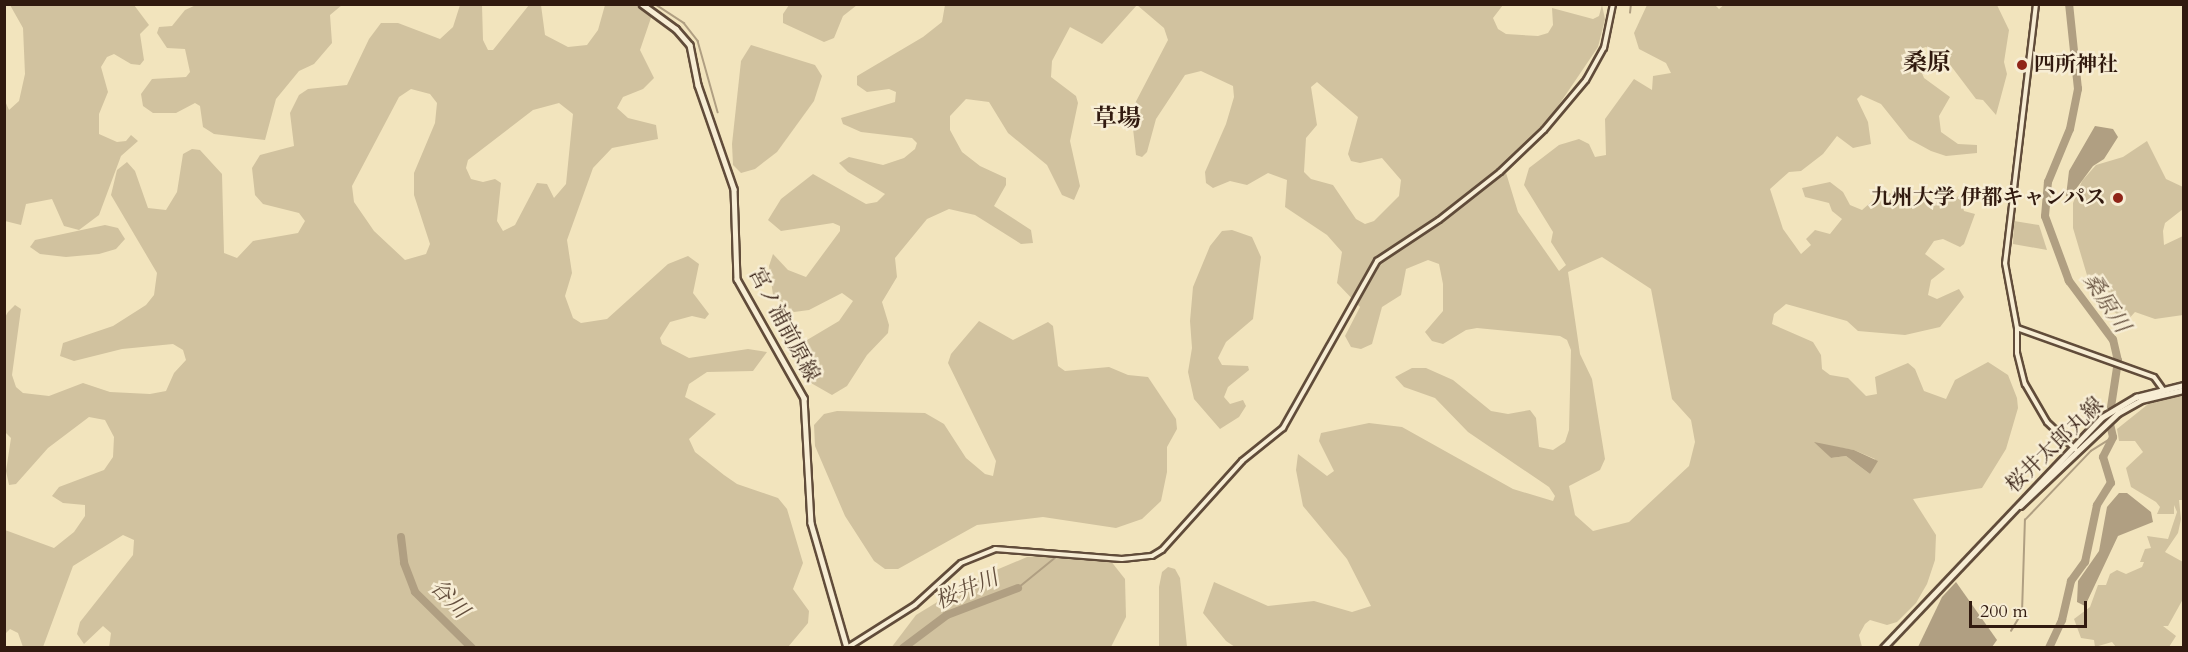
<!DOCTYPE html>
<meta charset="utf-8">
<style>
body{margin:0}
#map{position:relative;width:2188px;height:652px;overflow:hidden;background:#f2e4bd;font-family:Cardo,"Noto Serif JP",serif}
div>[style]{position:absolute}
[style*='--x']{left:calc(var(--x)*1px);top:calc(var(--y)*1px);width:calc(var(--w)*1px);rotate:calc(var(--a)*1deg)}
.green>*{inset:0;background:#d1c29f}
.water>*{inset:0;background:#b09f82}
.stream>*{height:1.5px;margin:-0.75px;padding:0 0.75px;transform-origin:0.75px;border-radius:0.75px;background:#b09f82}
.river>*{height:8px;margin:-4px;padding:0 4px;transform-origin:4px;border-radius:4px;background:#b09f82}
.roads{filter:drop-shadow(2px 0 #614c3a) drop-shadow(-2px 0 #614c3a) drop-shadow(0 2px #614c3a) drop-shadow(0 -2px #614c3a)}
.tertiary>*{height:4px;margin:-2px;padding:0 2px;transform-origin:2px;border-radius:2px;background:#f7edd4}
.secondary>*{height:4.5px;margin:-2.25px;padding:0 2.25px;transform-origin:2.25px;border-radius:2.25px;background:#f7edd4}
.dots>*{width:16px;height:16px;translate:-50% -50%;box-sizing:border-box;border:3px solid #f7edd4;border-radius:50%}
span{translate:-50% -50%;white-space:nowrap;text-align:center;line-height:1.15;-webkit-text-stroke:5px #f7edd4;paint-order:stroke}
.poi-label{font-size:21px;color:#311a0f;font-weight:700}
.left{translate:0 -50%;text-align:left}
.right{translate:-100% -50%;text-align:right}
.street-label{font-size:21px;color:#311a0f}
.water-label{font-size:22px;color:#644f3d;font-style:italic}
.quarter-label{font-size:24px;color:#311a0f;font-weight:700}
.frame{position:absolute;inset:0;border:6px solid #311a0f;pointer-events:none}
.scale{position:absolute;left:1969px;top:601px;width:118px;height:27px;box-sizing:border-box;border:3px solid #311a0f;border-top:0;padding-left:8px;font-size:18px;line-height:21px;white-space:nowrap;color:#311a0f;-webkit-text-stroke:4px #f7edd4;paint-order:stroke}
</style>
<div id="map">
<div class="green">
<div style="clip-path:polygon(evenodd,1725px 4px,1997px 5px,2009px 30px,2004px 62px,2007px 74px,1996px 115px,1983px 100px,1976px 99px,1945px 58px,1926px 47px,1913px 51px,1924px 78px,1950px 97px,1939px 116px,1941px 132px,1958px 144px,1977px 145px,1977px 153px,1946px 156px,1931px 151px,1909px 139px,1881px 104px,1861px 95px,1857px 99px,1868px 122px,1871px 144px,1853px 148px,1837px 136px,1823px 154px,1801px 171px,1789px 172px,1770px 189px,1783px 229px,1801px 254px,1811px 245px,1806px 239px,1815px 230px,1830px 234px,1842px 219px,1832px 211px,1829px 203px,1805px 197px,1802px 188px,1830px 182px,1843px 192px,1850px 205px,1862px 210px,1885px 190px,1900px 200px,1920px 203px,1928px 199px,1951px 201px,1960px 195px,1964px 211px,1975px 214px,1964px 244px,1960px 247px,1943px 239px,1934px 241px,1925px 254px,1945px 269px,1931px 280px,1928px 295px,1937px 299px,1959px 289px,1964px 297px,1940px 327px,1905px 335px,1858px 331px,1847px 321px,1786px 304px,1774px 314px,1772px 324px,1813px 342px,1821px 355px,1822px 369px,1830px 375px,1848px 378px,1866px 396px,1877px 394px,1875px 377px,1908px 363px,1915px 369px,1924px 391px,1946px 399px,1955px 380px,1988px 362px,2008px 375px,2017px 398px,2018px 408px,2006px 449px,1982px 488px,1913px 499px,1936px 535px,1935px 560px,1927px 584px,1916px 603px,1897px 622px,1887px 625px,1870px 620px,1865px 624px,1859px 635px,1862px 647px,1235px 647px,1226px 641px,1203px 613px,1214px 582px,1268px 606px,1314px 601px,1352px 612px,1371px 606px,1347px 559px,1303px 506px,1296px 470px,1298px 454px,1327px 476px,1334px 471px,1319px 441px,1321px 433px,1369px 423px,1402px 427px,1513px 489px,1553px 501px,1555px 496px,1549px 487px,1468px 432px,1435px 398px,1404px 387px,1395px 377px,1412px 368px,1426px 368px,1453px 380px,1491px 411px,1508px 414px,1530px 410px,1536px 418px,1539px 447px,1553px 450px,1565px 442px,1569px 430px,1571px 350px,1567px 340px,1560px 336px,1477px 328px,1466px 330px,1443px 344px,1432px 341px,1425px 332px,1443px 311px,1443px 284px,1439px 264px,1428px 260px,1406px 269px,1401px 295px,1382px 307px,1372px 344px,1361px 349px,1351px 347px,1345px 336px,1360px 307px,1337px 283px,1342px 252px,1327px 235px,1285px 207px,1287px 180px,1268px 173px,1247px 185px,1230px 181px,1213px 188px,1206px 183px,1205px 172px,1226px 124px,1234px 97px,1233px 86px,1201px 71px,1185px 75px,1156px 119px,1147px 152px,1142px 157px,1136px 155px,1131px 111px,1168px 40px,1164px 28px,1137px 5px,1102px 44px,1070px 27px,1052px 61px,1051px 77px,1076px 96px,1078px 103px,1070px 141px,1080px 186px,1074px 200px,1062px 195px,1047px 165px,1008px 133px,989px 102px,966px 99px,950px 116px,950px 130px,962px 152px,980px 166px,1006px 178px,1006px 185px,994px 206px,1031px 230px,1033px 243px,1021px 244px,975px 215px,949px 209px,927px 219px,895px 258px,897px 277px,882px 302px,889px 325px,888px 333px,867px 355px,847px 386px,832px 395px,811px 383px,800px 361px,807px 340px,839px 321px,853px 301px,842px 293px,809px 310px,794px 312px,773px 295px,769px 266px,773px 254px,788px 270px,806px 277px,840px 231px,840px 226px,833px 223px,781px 231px,768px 220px,781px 199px,813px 174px,866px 204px,877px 202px,885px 194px,848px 172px,839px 163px,849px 157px,883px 165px,904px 158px,915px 149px,917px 143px,912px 138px,861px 132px,843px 124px,841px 118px,895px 102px,896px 92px,889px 89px,867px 92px,857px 85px,857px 76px,923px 37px,942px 22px,945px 5px,1503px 5px,1493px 18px,1498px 29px,1506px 34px,1538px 36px,1548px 33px,1553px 25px,1552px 8px,1593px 19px,1599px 16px,1602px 5px,1605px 19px,1598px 47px,1552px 115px,1503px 163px,1518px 212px,1559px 271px,1566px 265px,1551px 242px,1553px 232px,1524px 185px,1529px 168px,1559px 145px,1579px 139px,1589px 144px,1595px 157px,1606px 155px,1605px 119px,1634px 79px,1652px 90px,1653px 76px,1671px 73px,1666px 63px,1639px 49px,1634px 33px,1647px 5px,1715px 5px,1719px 9px,1725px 4px,1317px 82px,1358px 117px,1348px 154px,1351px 161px,1360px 163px,1382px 158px,1401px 180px,1399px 196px,1374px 221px,1365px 224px,1356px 219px,1333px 185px,1311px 179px,1304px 172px,1306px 138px,1317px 125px,1311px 87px,1317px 82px,1725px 4px,1602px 257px,1651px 289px,1672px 399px,1691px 420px,1695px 442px,1689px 466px,1629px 522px,1593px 531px,1575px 515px,1569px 486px,1600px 470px,1605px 459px,1592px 379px,1580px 354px,1568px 272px,1602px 257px,1725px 4px,1818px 444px,1854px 450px,1875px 459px,1870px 474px,1846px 456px,1831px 458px,1818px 444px)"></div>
<div style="clip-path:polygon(10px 5px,134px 5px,149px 25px,140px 34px,144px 60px,140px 65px,131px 64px,114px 54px,107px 57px,101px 67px,108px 92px,99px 114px,99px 134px,117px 142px,126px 141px,131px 135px,138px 141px,121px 156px,99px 215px,79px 230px,64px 226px,52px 199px,26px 204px,21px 225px,5px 221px,5px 101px,9px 110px,19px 101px,25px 74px,23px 28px)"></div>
<div style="clip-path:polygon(196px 5px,342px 5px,330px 15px,332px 43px,314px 64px,299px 71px,276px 99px,265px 140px,214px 134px,203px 127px,200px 106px,195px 103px,176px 113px,153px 113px,143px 106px,141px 94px,152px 79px,186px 77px,190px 72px,185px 49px,167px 48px,157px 33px,159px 27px,172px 26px,185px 10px)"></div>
<div style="clip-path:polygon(evenodd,460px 5px,482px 5px,483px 40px,488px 50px,493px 50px,529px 5px,541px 5px,545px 35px,568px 47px,587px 45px,598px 30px,605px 5px,649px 5px,653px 12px,640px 50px,654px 78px,643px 89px,623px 97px,617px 108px,628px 118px,656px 125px,658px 139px,612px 148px,593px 168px,567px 240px,572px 273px,565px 296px,573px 318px,581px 323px,607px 319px,668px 264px,688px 256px,699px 264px,693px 293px,709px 314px,705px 319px,692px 316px,670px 322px,660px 338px,662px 344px,689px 358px,748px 349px,767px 352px,753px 371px,707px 372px,689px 384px,685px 397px,716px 414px,689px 439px,695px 452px,724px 475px,737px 484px,778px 498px,787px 509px,803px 563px,793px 589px,809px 611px,808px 623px,788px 647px,109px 648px,111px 633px,103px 626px,84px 644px,77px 634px,80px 622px,133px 555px,134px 540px,123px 535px,73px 566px,43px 647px,23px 647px,18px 633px,10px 629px,5px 634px,5px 530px,54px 548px,74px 532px,85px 516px,85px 505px,63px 503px,52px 496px,59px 487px,104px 470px,113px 457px,114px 437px,105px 420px,89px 417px,48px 448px,16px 484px,9px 485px,6px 471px,11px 438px,4px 431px,4px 319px,8px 312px,15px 305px,21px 309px,12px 375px,16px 387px,23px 393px,49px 396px,83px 383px,110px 392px,150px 394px,166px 391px,174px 373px,186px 360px,183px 350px,173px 344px,122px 349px,74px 361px,60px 356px,63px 343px,113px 326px,146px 305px,154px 295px,157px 273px,111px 195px,117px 170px,127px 162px,135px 171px,148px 208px,166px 210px,177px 192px,183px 154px,192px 149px,200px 150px,222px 174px,224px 253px,237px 258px,253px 241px,298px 233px,305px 221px,299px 213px,263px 204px,255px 195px,252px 168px,260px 155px,294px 146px,290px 113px,299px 95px,308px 89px,347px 85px,369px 39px,381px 23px,398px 23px,440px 39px,453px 27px,460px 5px,411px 89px,430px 94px,437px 103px,435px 123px,414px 173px,414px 195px,430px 244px,426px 254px,405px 260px,374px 231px,354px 202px,352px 186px,399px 97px,411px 89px,460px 5px,559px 103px,573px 114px,566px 184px,554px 198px,547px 184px,537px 183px,515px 225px,503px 231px,497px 221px,501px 183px,495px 179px,483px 182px,471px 179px,466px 168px,468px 160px,533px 110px,559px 103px)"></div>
<div style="clip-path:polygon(789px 5px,857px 5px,843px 16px,834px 38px,824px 42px,783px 23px,783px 14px)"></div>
<div style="clip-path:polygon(751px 45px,815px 65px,822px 76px,814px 101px,777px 152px,755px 169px,741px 173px,733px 165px,732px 144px,741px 61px)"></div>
<div style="clip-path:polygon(2147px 141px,2166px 179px,2183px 187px,2183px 209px,2165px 223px,2163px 231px,2164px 245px,2183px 236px,2183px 315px,2155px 319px,2135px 312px,2126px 322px,2092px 292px,2073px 228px,2073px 203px,2082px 181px,2096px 165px,2123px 157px)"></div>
<div style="clip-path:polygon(2014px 221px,2039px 225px,2047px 250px,2013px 244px)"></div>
<div style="clip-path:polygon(105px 225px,118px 228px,125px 239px,116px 249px,99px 254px,66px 257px,40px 254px,30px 247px,35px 240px)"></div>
<div style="clip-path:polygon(1232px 230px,1252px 237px,1261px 257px,1253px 319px,1226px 342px,1218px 358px,1222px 365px,1248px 366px,1249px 370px,1228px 387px,1224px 397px,1230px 404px,1243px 400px,1246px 406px,1239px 417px,1220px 429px,1194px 399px,1188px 372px,1192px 348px,1190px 321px,1193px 287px,1210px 246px,1222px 231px)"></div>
<div style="clip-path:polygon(979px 321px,1013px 340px,1048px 322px,1053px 326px,1058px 366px,1065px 371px,1109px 367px,1128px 375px,1148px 377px,1176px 419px,1177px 429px,1167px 447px,1167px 472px,1161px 501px,1142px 519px,1116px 528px,1043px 517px,977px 525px,898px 569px,885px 569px,874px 561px,845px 516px,815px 446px,814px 425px,824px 414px,837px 411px,925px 413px,944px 424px,966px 458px,985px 474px,993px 476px,996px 461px,948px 363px,951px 354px)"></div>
<div style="clip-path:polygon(2183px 396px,2183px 500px,2179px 500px,2181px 519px,2178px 533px,2165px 552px,2183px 562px,2183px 599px,2168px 626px,2163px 626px,2176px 636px,2169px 647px,2116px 647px,2112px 642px,2095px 647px,2094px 640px,2081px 638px,2074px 619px,2090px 607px,2098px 585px,2106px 585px,2110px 574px,2117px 570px,2126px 574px,2142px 567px,2144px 562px,2140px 562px,2145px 549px,2151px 548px,2147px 536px,2168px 539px,2177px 512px,2174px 505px,2174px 514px,2157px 514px,2160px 507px,2156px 502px,2131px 487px,2126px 468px,2143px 452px,2135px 441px,2119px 441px,2117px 429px,2152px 401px)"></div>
<div style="clip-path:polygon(1076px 553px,1092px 553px,1110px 560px,1125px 579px,1126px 617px,1111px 647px,891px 648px,916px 615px,975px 579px,1027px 557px)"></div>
<div style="clip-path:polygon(1168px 567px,1175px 569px,1180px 578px,1187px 647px,1159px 647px,1159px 587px,1162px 572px)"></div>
</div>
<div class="water">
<div style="clip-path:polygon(2095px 126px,2113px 129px,2118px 137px,2104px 159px,2093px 166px,2070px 197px,2066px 196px,2069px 171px)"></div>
<div style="clip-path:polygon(1814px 442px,1854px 450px,1878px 461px,1870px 474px,1846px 456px,1831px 458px)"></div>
<div style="clip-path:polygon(2119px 493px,2127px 493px,2151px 512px,2153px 522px,2118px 536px,2085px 606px,2077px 602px,2078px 581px,2099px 551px,2107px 507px)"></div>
<div style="clip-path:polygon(1956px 582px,1997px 640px,1992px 647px,1918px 647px,1942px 597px)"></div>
</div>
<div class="stream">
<div style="--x:655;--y:4;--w:35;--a:33"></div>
<div style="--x:684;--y:23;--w:23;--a:52"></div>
<div style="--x:698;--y:41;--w:74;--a:74.3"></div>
<div style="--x:1630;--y:13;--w:9;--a:-84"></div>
<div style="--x:1018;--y:588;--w:49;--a:-39.2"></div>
<div style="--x:2011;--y:631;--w:21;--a:-59"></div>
<div style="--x:2022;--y:613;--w:93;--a:-88.2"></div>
<div style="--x:2025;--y:520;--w:95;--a:-46.3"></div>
<div style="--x:2091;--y:451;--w:26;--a:-32"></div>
</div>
<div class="river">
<div style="--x:401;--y:537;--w:26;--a:83"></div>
<div style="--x:404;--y:563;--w:31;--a:69"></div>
<div style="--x:415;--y:592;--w:80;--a:44.5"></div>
<div style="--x:903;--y:648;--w:55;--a:-36.9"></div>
<div style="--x:947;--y:615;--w:76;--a:-20.8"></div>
<div style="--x:2049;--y:648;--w:31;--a:-65"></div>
<div style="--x:2062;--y:620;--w:40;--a:-77"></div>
<div style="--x:2071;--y:581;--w:24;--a:-54"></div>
<div style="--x:2085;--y:562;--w:58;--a:-78.1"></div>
<div style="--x:2097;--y:505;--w:26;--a:-58"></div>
<div style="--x:2111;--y:483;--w:27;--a:-107"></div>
<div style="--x:2103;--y:457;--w:22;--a:-63"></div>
<div style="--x:2113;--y:437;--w:17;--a:-103"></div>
<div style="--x:2109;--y:420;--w:60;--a:-81.3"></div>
<div style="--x:2118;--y:361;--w:22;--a:-103"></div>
<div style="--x:2113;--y:340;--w:74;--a:-126.7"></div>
<div style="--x:2069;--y:281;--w:69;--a:-110.3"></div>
<div style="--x:2045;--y:216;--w:34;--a:-85"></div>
<div style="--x:2048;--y:182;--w:57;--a:-67.5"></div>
<div style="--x:2070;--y:129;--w:41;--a:-78.7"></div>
<div style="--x:2078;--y:89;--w:85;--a:-96"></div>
</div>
<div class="roads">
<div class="tertiary">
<div style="--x:2036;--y:4;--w:261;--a:96.8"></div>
<div style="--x:2005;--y:263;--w:66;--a:79.5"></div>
<div style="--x:2017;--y:328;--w:25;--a:90"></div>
<div style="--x:2017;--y:353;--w:32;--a:76"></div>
<div style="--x:2025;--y:384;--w:44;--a:59.9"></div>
<div style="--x:2047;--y:422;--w:42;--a:44"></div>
<div style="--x:2017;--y:328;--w:145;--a:19.7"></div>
<div style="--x:2154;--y:377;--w:14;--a:54"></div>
<div style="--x:847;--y:648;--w:80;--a:-32.3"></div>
<div style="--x:915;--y:605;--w:62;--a:-42.4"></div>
<div style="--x:961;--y:563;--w:37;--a:-22"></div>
<div style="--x:995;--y:549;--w:127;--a:4.5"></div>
<div style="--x:1122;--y:559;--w:30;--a:-6"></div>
<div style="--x:1152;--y:556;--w:12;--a:-31"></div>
<div style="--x:1162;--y:550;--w:120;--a:-48"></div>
<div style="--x:1242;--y:461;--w:53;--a:-38.8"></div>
<div style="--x:1283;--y:428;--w:192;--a:-60.6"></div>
<div style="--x:1377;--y:261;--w:74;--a:-33.5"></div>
<div style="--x:1439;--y:220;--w:78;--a:-38.2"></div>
<div style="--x:1500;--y:172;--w:61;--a:-43.7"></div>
<div style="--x:1544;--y:130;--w:65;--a:-50"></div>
<div style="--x:1586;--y:80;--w:37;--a:-61"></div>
<div style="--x:1604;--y:48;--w:45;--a:-78.4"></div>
</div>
<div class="secondary">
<div style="--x:642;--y:4;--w:42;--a:36.3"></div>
<div style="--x:676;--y:29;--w:21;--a:49"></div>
<div style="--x:690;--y:45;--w:41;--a:78.7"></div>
<div style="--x:698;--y:85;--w:110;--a:70.9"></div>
<div style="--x:734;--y:189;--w:90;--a:88.1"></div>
<div style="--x:737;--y:279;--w:137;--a:60.6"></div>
<div style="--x:804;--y:398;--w:125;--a:86.8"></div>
<div style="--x:811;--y:523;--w:130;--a:73.9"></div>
<div style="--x:2020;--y:506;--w:135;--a:-43.5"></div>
<div style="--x:2118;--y:413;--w:26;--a:-29"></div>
<div style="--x:2141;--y:400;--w:44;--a:-13.1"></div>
<div style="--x:1883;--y:648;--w:317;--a:-46.5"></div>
<div style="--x:2101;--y:418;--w:41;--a:-31"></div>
<div style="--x:2136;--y:397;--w:49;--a:-14"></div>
</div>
</div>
<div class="dots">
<div style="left:2022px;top:65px;background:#8f2418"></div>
<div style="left:2118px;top:198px;background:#8f2418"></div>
</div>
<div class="poi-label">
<span class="left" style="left:2034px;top:65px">四所神社</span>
<span class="right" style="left:2106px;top:198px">九州大学 伊都キャンパス</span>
</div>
<div class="street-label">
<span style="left:784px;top:325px;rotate:62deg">宮ノ浦前原線</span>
<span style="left:2055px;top:445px;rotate:-44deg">桜井太郎丸線</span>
</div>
<div class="water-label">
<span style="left:2106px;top:303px;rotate:57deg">桑原川</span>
<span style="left:967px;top:590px;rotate:-23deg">桜井川</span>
<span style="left:449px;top:599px;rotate:46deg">谷川</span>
</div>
<div class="quarter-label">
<span style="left:1927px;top:63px">桑原</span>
<span style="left:1117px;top:119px">草場</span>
</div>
<div class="frame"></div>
<div class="scale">200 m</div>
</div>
